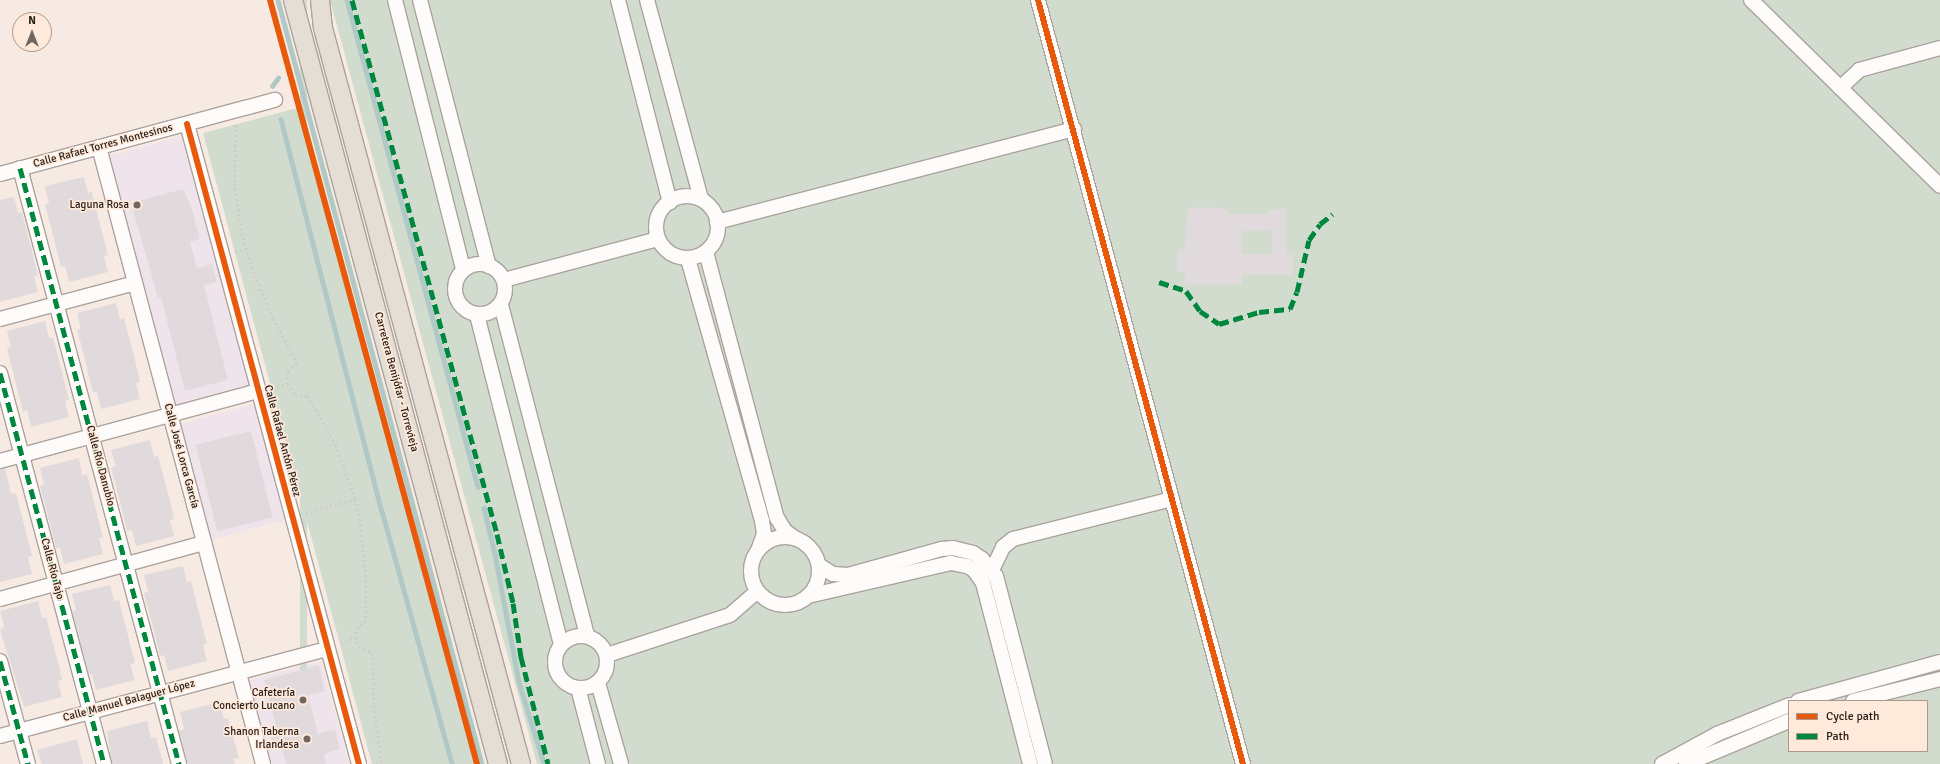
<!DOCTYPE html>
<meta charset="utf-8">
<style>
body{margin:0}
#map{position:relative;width:1940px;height:764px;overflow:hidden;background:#f7eae2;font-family:Signika,sans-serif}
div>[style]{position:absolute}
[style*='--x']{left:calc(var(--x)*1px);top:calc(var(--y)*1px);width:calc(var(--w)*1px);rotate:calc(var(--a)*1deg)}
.commercial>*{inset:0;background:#efe4ec;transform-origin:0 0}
.green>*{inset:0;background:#d1dccf;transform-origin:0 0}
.stream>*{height:4.5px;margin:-2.25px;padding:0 2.25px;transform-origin:2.25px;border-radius:2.25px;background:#b0c9c7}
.building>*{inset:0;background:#e1dadc;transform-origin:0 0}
.path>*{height:2.5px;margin-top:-1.25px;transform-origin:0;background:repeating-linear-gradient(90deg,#d0ccc9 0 2px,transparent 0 5px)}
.roads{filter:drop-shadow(1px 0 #aca29c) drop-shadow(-1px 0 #aca29c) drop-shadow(0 1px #aca29c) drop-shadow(0 -1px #aca29c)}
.minor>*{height:14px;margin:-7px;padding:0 7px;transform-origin:7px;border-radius:7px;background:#fefcfb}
.minor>.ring{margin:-7px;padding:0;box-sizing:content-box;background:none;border:14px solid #fefcfb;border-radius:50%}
.major>*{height:18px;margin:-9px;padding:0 9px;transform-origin:9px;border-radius:9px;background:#e5ded5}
.quiet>*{height:5px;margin-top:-2.5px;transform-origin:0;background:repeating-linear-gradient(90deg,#00873e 0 10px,transparent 0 15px)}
.cycleway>*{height:6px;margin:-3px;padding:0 3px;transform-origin:3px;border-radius:3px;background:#e8590c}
.dots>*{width:11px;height:11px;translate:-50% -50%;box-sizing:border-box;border:2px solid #ffe9da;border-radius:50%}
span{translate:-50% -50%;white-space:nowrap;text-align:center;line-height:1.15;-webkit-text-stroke:3.5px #ffe9da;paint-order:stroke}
.street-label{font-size:11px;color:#28201a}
.poi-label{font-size:11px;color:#28201a}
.right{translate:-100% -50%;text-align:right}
.legend{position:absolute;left:1788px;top:700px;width:140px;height:52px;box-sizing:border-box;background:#ffe9da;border:1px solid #a9998d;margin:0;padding:5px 7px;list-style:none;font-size:12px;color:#28201a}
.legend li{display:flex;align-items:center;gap:8px;height:20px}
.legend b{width:20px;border:1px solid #a9998d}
.north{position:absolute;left:12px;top:12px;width:40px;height:40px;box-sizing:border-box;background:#ffe9da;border:1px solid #a9998d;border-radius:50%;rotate:0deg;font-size:11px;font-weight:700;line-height:16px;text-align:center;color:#28201a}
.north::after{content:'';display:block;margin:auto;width:14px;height:18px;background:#706760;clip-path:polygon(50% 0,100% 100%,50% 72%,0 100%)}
</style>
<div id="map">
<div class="commercial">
<div style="left:183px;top:136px;width:258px;height:78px;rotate:75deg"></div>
<div style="left:254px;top:404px;width:120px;height:76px;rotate:75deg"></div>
<div style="clip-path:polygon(321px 661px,349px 764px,271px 764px,249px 680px)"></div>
</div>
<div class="green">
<div style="left:300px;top:0;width:7px;height:791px"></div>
<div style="clip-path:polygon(evenodd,330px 0,1940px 0,1940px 764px,537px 764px,330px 0,1789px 701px,1927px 701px,1927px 751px,1789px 751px,1789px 701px)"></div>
<div style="clip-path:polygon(297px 108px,302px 124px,474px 764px,372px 764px,203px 133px)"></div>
</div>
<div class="stream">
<div style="--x:278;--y:0;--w:791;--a:75.05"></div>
<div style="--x:347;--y:0;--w:504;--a:74.94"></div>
<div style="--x:272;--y:86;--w:10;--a:-53"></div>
<div style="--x:281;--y:119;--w:405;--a:75.6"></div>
<div style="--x:382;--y:511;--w:263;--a:74.5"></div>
<div style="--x:484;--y:508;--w:47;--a:76.6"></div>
<div style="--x:495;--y:554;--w:130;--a:79.4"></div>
<div style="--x:519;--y:682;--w:86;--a:73"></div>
</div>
<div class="building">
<div style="clip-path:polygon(84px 177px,88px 193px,92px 192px,96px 209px,108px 255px,104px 256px,108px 272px,69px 282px,65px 266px,61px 267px,45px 204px,49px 203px,45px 186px)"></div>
<div style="clip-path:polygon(183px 189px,191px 206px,200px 239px,190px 242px,197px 268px,212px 264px,217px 282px,204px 285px,228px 380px,185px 391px,161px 297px,158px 298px,131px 203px)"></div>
<div style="clip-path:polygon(14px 197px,18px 213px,22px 212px,32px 251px,38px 275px,34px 276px,38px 292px,0 302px,0 200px)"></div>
<div style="clip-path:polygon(evenodd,1210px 207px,1228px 209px,1228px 214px,1269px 214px,1269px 209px,1286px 209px,1286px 254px,1293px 254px,1293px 275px,1242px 275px,1242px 284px,1185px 284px,1185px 272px,1177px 272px,1177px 249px,1185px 249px,1188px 208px,1210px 207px,1272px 230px,1272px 254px,1242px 254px,1242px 231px,1272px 230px)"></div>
<div style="clip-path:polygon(116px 303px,120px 320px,124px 318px,135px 360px,140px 382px,136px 383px,140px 399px,101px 409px,97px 392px,93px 393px,81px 344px,77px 330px,81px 329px,77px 313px)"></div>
<div style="clip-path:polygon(45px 321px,49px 338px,53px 337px,69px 400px,65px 401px,69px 417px,31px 427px,27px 410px,23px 412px,7px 348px,11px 347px,7px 331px)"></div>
<div style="left:251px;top:431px;width:89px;height:57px;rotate:76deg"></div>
<div style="clip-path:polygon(150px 440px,154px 457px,158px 456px,171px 505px,174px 519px,170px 520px,174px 536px,136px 546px,132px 530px,127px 531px,121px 506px,111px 468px,116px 466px,111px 450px)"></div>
<div style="clip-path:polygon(79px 458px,82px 475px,87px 474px,99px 522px,103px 537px,99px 538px,103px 554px,64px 564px,60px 548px,56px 548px,40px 486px,44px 484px,40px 468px)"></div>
<div style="clip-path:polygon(5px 468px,11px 494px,16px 493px,32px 556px,28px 557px,32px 574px,0 582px,0 469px)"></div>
<div style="clip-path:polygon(183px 566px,187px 582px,191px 581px,197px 605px,207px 644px,203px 645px,207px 661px,168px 671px,164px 655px,160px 656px,154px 631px,144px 593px,148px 592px,144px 575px)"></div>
<div style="clip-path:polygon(110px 585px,114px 601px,119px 600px,135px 663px,130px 664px,135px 680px,96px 690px,92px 674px,89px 674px,72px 611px,76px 611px,72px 594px)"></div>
<div style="clip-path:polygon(38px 601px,42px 618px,46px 617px,59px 666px,62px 680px,58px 681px,62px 697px,24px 707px,0 630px,4px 627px,0 611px)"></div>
<div style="clip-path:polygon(319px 665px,325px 691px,308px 695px,318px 734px,335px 729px,340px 749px,324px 754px,326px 764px,286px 764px,281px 745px,273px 747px,269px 732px,277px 730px,264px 680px)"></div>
<div style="clip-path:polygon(219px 702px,224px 719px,228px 718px,239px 758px,233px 759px,235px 764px,188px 764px,179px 731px,184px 729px,180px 712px)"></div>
<div style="clip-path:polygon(147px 721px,151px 738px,156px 737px,163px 764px,112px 764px,107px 731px)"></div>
<div style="clip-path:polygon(77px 739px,83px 764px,42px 764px,37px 750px)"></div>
</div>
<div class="path">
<div style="--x:236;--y:125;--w:59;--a:91"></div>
<div style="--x:235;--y:184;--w:49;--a:81.9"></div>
<div style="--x:242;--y:233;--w:44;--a:72.8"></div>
<div style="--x:255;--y:275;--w:47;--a:67.3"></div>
<div style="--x:273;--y:318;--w:51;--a:61.9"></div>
<div style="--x:297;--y:363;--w:13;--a:135"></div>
<div style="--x:288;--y:372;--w:12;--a:95"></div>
<div style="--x:287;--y:384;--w:13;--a:51"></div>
<div style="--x:295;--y:394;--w:13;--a:9"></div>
<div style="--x:308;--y:396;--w:56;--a:60.3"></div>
<div style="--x:336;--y:445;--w:57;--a:70.6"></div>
<div style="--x:355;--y:499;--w:27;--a:77"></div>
<div style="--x:361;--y:525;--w:51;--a:84.4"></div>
<div style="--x:366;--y:576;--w:45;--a:90"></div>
<div style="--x:366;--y:621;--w:10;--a:143"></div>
<div style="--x:358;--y:627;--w:10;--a:107"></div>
<div style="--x:355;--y:637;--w:11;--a:68"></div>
<div style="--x:359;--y:647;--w:15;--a:23"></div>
<div style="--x:373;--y:653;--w:53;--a:88.9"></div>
<div style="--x:374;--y:706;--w:59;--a:82.1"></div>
<div style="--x:235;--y:252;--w:11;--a:-10"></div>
<div style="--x:272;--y:388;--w:16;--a:-15"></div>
<div style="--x:306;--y:513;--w:51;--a:-15.9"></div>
<div style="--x:341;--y:643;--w:15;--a:-23"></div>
<div style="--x:376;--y:764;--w:6;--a:-18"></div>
</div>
<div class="roads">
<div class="minor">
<div style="--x:395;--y:0;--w:277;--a:75.8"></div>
<div style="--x:420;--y:0;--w:275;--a:75.5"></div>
<div style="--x:618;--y:0;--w:209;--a:75.6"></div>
<div style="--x:647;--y:0;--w:206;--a:74.8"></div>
<div style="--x:1038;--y:0;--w:791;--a:74.98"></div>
<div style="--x:1751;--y:0;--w:265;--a:44.5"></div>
<div style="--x:1840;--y:88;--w:26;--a:-43"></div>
<div style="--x:1859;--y:70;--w:84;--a:-15.2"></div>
<div style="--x:187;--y:124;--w:663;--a:74.96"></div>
<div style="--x:99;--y:147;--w:638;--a:75.11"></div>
<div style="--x:20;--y:168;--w:617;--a:75.06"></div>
<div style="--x:0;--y:174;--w:285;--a:-15.1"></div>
<div class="ring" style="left:656px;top:196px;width:48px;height:48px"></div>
<div style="--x:717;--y:222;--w:369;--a:-14.6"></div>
<div style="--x:706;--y:252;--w:275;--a:75.1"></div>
<div style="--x:777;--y:518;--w:15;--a:58"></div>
<div style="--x:785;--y:531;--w:12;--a:35"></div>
<div style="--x:688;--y:259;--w:272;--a:74.2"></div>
<div style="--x:762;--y:521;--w:13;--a:81"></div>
<div style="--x:764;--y:534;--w:15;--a:110"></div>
<div class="ring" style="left:455px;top:264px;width:36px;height:36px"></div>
<div style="--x:504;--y:280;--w:159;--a:-14.9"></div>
<div style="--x:501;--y:305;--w:341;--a:75.4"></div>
<div style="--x:477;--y:315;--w:340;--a:75.7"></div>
<div style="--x:0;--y:319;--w:140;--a:-14.9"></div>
<div style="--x:0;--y:373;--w:405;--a:75.1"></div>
<div style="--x:0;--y:461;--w:267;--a:-15.2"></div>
<div class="ring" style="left:751px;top:537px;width:54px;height:54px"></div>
<div style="--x:820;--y:566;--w:15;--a:32"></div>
<div style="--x:833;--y:574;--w:15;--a:4"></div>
<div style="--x:848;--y:575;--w:98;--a:-15.5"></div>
<div style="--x:942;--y:549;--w:11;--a:-5"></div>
<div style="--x:953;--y:548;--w:21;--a:14"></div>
<div style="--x:973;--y:553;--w:11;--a:34"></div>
<div style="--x:982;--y:559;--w:22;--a:51"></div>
<div style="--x:996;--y:576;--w:194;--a:75.4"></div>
<div style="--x:992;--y:570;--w:25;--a:-64"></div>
<div style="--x:1003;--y:547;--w:13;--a:-39"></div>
<div style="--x:1013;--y:539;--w:164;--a:-14.1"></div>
<div style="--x:808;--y:596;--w:147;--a:-13"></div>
<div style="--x:951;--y:563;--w:16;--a:11"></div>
<div style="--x:967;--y:566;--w:8;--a:30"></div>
<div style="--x:974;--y:570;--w:16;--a:55"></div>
<div style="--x:983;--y:583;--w:187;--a:75.4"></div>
<div style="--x:0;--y:599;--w:212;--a:-15.4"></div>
<div class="ring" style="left:555px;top:636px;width:38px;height:38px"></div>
<div style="--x:607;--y:655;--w:129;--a:-18"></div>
<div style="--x:730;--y:615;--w:35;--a:-41"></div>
<div style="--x:0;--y:661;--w:107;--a:74.8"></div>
<div style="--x:598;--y:683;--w:84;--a:74.1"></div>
<div style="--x:578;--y:688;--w:79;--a:75.3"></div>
<div style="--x:1798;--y:701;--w:147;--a:-15.4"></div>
<div style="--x:1853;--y:701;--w:90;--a:-14.2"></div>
<div style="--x:0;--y:736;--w:339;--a:-14.9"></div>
<div style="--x:1662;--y:764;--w:63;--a:-28.6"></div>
<div style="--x:1717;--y:734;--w:78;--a:-21.9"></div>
<div style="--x:1686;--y:764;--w:112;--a:-22.7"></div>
</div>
<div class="major">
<div style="--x:293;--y:0;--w:791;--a:74.98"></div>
<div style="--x:320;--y:0;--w:28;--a:84"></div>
<div style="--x:323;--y:28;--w:762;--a:74.94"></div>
</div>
</div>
<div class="quiet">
<div style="--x:352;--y:0;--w:553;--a:74.81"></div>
<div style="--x:497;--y:534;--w:71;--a:76.9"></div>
<div style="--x:513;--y:603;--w:55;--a:81.6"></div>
<div style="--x:521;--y:657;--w:110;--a:75.8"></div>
<div style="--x:20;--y:168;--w:617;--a:75.06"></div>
<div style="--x:1159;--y:282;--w:28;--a:18"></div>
<div style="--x:1186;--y:291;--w:24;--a:55"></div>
<div style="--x:1200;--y:311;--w:23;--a:34"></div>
<div style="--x:1219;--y:324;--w:42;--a:-16.7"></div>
<div style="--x:1259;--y:312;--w:31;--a:-6"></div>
<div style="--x:1290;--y:309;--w:18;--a:-68"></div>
<div style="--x:1297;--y:292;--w:53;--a:-77"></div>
<div style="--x:1309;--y:240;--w:19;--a:-55"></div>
<div style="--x:1320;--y:224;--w:16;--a:-38"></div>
<div style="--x:0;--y:373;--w:405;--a:75.1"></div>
<div style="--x:0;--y:661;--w:107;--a:74.8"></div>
</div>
<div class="cycleway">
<div style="--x:270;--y:0;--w:792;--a:74.84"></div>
<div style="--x:1038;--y:0;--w:791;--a:74.98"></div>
<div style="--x:187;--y:124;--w:663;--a:74.96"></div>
</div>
<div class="dots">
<div style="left:137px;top:205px;background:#706760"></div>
<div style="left:303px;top:700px;background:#706760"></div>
<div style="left:307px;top:739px;background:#706760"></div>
</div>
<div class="street-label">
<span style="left:103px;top:146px;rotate:-15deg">Calle Rafael Torres Montesinos</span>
<span style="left:396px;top:382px;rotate:75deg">Carretera Benijófar - Torrevieja</span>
<span style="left:282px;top:441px;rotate:75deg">Calle Rafael Antón Pérez</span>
<span style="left:181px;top:456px;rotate:75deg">Calle José Lorca García</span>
<span style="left:100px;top:466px;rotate:75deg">Calle Río Danubio</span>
<span style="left:52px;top:569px;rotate:75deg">Calle Río Tajo</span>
<span style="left:129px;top:701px;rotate:-15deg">Calle Manuel Balaguer López</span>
</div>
<div class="poi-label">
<span class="right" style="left:129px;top:205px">Laguna Rosa</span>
<span class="right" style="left:295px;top:700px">Cafetería<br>Concierto Lucano</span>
<span class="right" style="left:299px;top:739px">Shanon Taberna<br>Irlandesa</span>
</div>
<ul class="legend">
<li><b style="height:5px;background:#e8590c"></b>Cycle path</li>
<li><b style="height:5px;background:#00873e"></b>Path</li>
</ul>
<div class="north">N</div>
</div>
